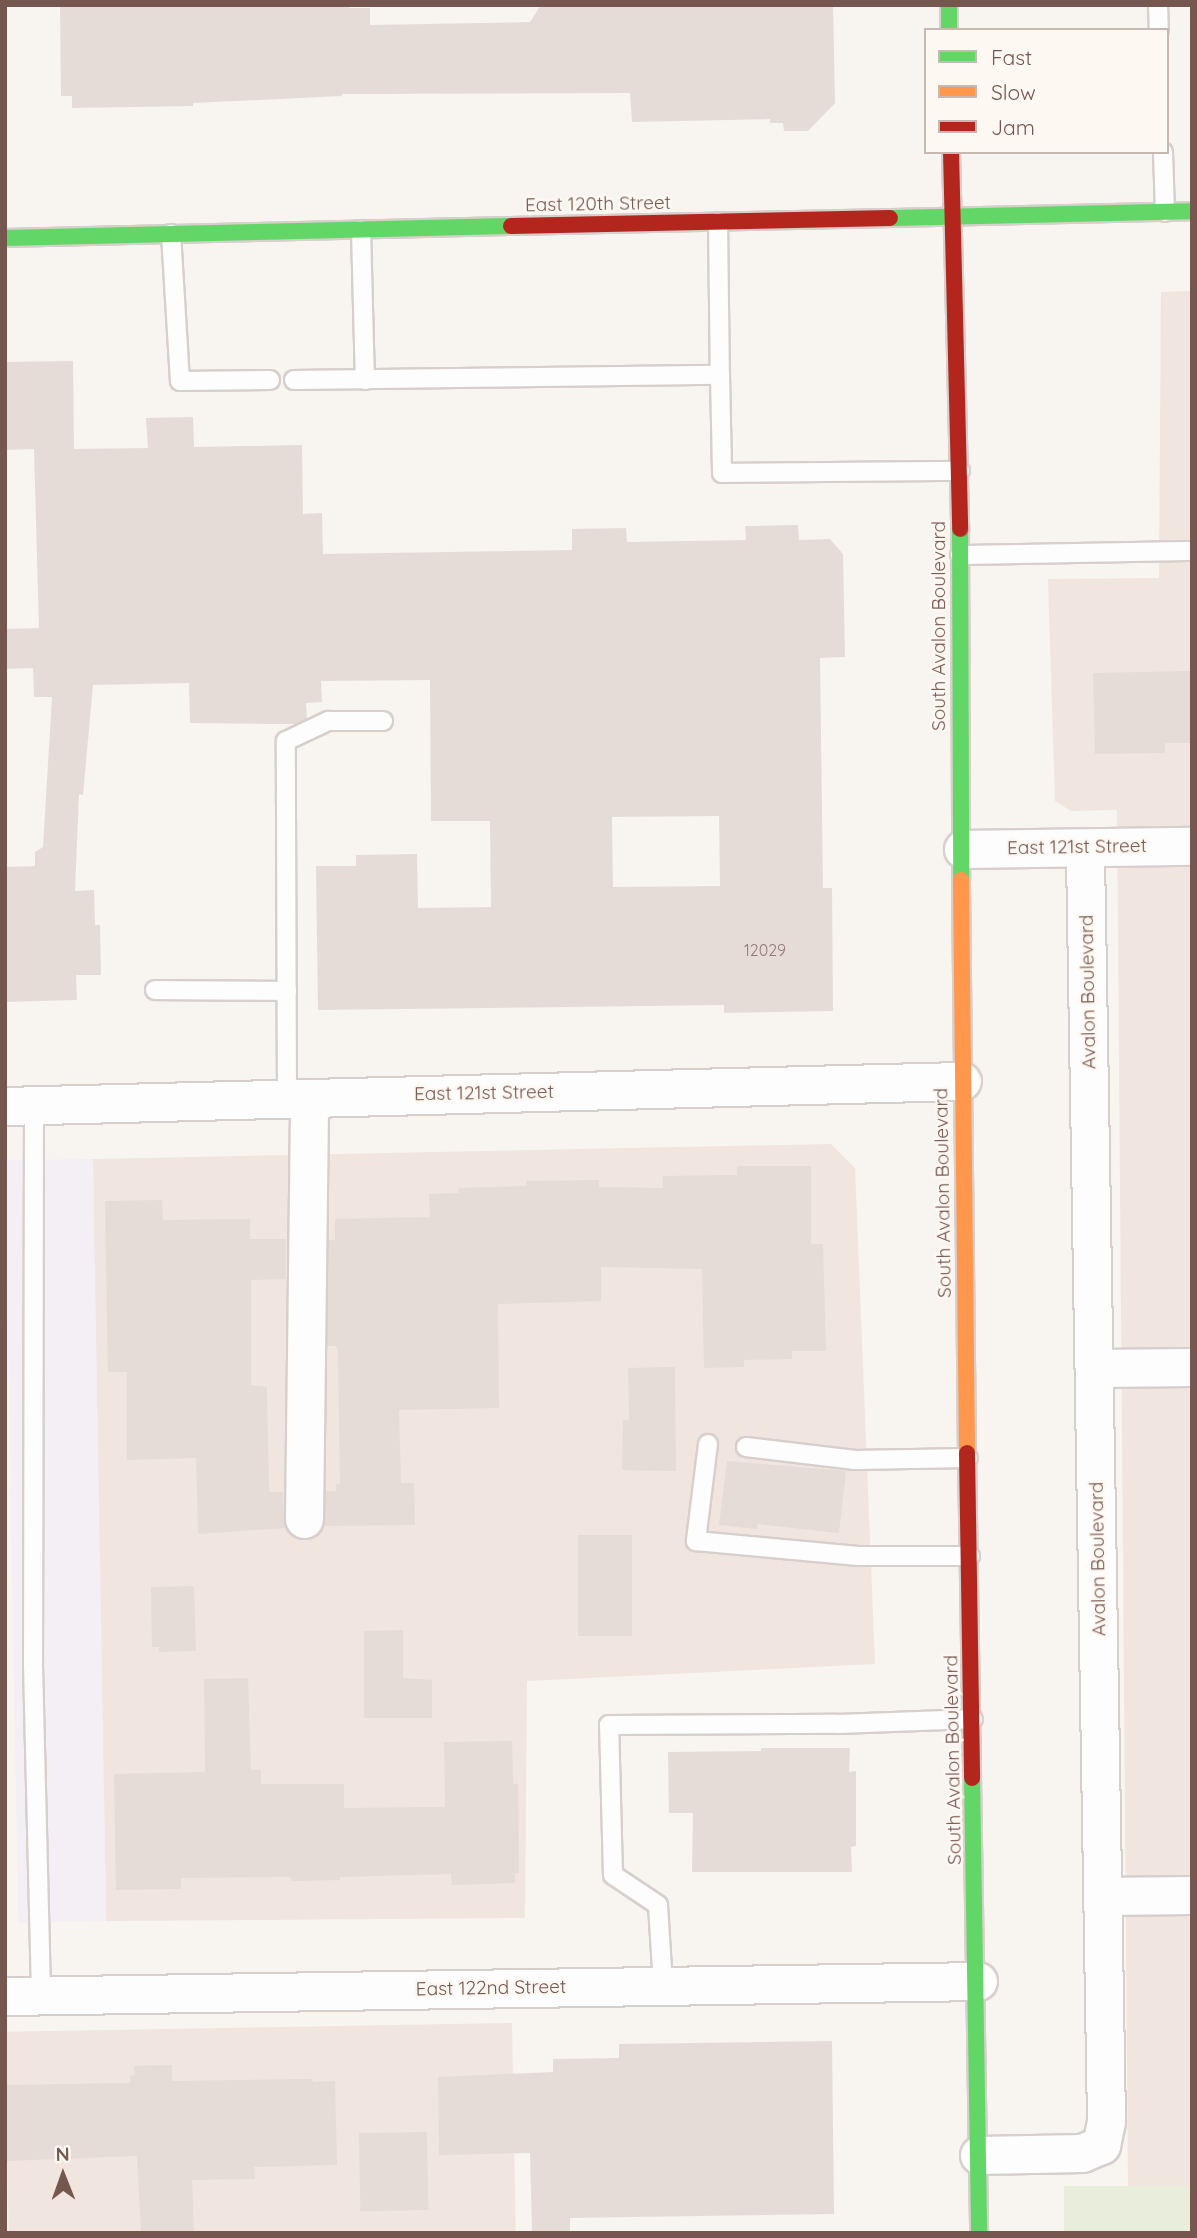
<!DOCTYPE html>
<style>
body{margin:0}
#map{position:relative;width:1197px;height:2238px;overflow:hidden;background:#f8f4f0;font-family:Quicksand,sans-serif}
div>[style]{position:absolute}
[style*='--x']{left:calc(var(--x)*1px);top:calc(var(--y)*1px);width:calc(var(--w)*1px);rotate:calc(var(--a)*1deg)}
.residential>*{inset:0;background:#f0e5df;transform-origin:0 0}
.education>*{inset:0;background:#f4eef5;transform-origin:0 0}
.green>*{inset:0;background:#e9eedc;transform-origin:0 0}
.building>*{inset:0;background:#e5dcd7;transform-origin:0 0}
.roads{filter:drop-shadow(2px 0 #d7cfcc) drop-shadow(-2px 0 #d7cfcc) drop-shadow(0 2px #d7cfcc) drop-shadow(0 -2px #d7cfcc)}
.lane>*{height:18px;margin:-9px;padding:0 9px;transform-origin:9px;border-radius:9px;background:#fefdfd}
.street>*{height:37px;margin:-18.5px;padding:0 18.5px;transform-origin:18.5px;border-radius:18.5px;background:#fefdfd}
.fast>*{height:16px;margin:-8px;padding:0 8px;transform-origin:8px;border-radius:8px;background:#63d668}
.slow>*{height:16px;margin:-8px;padding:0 8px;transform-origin:8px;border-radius:8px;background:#ff974d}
.jam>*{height:16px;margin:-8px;padding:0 8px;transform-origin:8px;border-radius:8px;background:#b3261e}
span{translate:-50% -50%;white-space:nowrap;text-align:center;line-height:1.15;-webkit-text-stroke:5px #fef8f3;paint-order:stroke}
.number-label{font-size:16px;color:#947a74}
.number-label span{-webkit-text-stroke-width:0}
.street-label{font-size:19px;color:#765750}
.frame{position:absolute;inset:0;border:7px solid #765750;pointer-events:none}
.legend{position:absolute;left:924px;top:28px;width:245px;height:126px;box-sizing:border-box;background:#fef8f3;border:2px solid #c8b8b2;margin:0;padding:9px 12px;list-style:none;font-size:21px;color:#765750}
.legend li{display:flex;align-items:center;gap:14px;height:35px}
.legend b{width:35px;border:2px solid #c8b8b2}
.north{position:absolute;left:28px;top:2140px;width:70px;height:70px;-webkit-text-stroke:5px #fef8f3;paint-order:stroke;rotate:359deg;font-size:19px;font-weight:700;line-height:28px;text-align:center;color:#765750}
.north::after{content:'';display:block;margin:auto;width:24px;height:32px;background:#765750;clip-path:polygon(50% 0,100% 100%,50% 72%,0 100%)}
</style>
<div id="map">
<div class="residential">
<div style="clip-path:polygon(1192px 291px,1192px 2186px,1128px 2186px,1117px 810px,1071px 811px,1055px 801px,1048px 579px,1159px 578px,1161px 292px)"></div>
<div style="clip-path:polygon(831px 1144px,855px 1168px,875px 1664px,527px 1681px,525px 1918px,100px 1921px,93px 1159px)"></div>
<div style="left:512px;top:2023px;width:210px;height:507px;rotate:89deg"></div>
</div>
<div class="education">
<div style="left:93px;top:1159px;width:762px;height:88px;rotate:89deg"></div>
</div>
<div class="green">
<div style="left:1192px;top:2186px;width:47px;height:128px;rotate:90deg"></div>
</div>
<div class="building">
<div style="clip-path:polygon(60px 5px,349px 5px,349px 8px,370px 8px,370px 25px,530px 22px,541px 5px,833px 5px,835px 103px,808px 131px,784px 131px,783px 123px,770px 123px,770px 119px,632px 122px,630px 93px,342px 94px,342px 96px,193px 103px,193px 106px,72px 108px,72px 96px,61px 96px)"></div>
<div style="clip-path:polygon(evenodd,73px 361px,74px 449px,148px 448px,146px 418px,193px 417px,194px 447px,302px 445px,303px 514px,322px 513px,323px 554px,572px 550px,572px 529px,626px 528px,627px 542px,746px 540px,745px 526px,798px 525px,799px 540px,830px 539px,843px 554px,845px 657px,820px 658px,823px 888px,832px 888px,833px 1011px,724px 1013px,724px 1005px,318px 1010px,316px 866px,356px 866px,356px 855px,417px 854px,418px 908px,491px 907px,490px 821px,431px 821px,430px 680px,321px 681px,322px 702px,306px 703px,307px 719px,296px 724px,266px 724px,190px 723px,189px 683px,93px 685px,83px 795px,79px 794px,75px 891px,94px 890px,95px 925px,100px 925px,101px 975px,76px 975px,77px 1000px,5px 1002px,5px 867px,35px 866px,35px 852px,43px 847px,52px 697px,34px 697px,33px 668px,5px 669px,5px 629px,39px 628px,34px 449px,5px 450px,5px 362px,73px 361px,719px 816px,720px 886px,613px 887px,612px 817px,719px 816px)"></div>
<div style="clip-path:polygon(1192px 671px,1192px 743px,1165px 743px,1165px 753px,1095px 754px,1093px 673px)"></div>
<div style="clip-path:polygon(737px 1166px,811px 1166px,811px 1244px,823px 1244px,826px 1351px,792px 1351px,792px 1359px,744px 1360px,744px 1367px,704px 1368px,702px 1269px,601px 1267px,601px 1301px,498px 1304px,499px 1408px,399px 1410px,401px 1483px,414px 1483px,415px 1525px,323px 1526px,325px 1491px,336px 1491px,336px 1484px,340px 1484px,338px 1352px,336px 1346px,327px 1346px,328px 1240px,335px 1240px,335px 1219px,430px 1217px,429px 1194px,459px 1193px,459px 1188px,527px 1186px,526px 1181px,599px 1180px,599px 1187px,663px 1188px,663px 1176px,737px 1175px)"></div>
<div style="clip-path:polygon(162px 1200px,163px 1220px,250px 1219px,250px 1239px,286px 1239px,286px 1279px,251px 1280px,251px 1385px,267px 1387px,269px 1492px,283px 1492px,285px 1528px,198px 1534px,196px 1458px,127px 1460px,127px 1372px,108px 1372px,105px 1201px)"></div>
<div style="clip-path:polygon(675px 1367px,676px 1471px,622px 1470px,623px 1420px,629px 1420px,628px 1368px)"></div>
<div style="clip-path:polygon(727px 1461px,846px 1471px,839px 1533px,758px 1524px,757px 1529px,719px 1525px)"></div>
<div style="left:578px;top:1535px;width:54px;height:101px"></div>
<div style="clip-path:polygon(194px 1586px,196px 1651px,159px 1652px,159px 1647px,152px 1647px,151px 1587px)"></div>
<div style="clip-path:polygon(403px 1630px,403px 1678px,432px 1680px,432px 1718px,364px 1718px,364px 1631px)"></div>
<div style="clip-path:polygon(248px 1678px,251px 1770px,261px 1770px,261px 1784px,344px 1784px,344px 1808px,445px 1807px,444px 1742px,512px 1741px,513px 1784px,518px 1784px,519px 1873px,515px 1873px,515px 1883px,452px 1885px,451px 1874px,340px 1877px,340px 1880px,291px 1881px,291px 1877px,181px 1878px,181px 1889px,116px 1890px,114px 1774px,205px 1772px,204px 1679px)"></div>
<div style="clip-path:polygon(761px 1748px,850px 1748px,849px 1772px,856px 1771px,856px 1846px,851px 1847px,852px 1872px,692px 1872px,693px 1813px,669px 1813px,668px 1752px,761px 1751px)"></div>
<div style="clip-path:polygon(832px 2041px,834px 2214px,570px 2218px,570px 2232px,532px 2232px,530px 2153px,439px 2155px,438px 2077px,553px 2072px,553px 2059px,619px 2058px,619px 2044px)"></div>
<div style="clip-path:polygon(172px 2065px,172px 2081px,312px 2079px,313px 2082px,335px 2081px,337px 2165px,254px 2167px,255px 2179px,192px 2180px,194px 2233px,141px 2233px,137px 2156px,5px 2161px,5px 2085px,130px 2083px,130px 2076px,135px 2075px,134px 2066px)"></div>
<div style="left:427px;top:2132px;width:78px;height:68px;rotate:89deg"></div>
</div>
<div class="roads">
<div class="lane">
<div style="--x:1158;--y:5;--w:25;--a:88"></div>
<div style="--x:1163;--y:152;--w:60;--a:88.1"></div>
<div style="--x:718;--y:222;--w:153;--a:89.3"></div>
<div style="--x:361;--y:230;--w:150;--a:88.5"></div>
<div style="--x:171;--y:234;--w:147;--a:86.5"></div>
<div style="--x:180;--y:381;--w:90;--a:-0.6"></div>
<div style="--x:294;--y:380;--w:426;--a:-0.7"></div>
<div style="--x:720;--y:375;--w:98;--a:88.8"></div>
<div style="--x:722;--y:473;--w:238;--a:-0.5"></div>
<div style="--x:960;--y:555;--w:232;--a:-1"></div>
<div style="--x:155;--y:990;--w:132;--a:0.4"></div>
<div style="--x:287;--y:1099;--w:358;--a:-90.2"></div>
<div style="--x:286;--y:741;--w:47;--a:-25.5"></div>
<div style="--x:328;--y:721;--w:55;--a:0"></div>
<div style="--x:34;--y:1105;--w:560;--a:90.1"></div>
<div style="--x:33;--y:1665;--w:331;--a:88.6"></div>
<div style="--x:708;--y:1444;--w:98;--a:97.1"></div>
<div style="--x:696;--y:1541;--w:163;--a:5.3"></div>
<div style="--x:858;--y:1556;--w:112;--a:0"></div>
<div style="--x:746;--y:1447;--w:110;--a:6.8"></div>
<div style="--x:855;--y:1460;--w:113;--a:-1"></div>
<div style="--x:663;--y:1985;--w:80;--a:-93.6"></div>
<div style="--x:658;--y:1905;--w:54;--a:-146.3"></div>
<div style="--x:613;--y:1875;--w:150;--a:-91.5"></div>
<div style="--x:609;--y:1725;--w:229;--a:-0.3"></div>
<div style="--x:838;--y:1724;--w:135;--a:-2.1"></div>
</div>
<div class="street">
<div style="--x:963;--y:849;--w:229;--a:-0.8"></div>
<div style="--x:5;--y:1106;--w:957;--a:-1.5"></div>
<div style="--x:1096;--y:1368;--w:96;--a:-0.6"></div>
<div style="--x:304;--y:1519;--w:421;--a:-89.3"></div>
<div style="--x:1104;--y:1896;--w:88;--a:-0.7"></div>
<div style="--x:5;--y:1996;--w:973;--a:-0.88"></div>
<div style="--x:979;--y:2155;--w:103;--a:-1.1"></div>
<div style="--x:1082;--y:2153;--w:21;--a:-23"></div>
<div style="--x:1101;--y:2145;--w:25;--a:-78"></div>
<div style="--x:1106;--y:2121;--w:1273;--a:-90.95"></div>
</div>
<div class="fast">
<div style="--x:949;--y:5;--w:25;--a:90"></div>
<div style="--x:890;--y:218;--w:302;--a:-1.3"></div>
<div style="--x:5;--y:238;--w:506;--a:-1.36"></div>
<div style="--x:960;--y:529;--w:351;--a:89.8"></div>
<div style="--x:972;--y:1778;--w:455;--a:89.1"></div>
</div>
<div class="slow">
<div style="--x:961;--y:880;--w:573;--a:89.4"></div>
</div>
<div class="jam">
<div style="--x:951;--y:152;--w:377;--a:88.6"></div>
<div style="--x:511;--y:226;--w:379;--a:-1.2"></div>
<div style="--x:967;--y:1453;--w:325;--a:89.1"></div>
</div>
</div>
<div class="number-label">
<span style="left:765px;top:950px">12029</span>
</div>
<div class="street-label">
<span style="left:598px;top:204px;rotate:-1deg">East 120th Street</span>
<span style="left:939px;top:626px;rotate:-90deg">South Avalon Boulevard</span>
<span style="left:1077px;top:847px;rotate:-1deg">East 121st Street</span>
<span style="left:1088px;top:992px;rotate:-91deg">Avalon Boulevard</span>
<span style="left:484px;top:1093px;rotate:-1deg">East 121st Street</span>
<span style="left:943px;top:1193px;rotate:-91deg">South Avalon Boulevard</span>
<span style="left:1098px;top:1559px;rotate:-91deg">Avalon Boulevard</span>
<span style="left:953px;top:1760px;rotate:-91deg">South Avalon Boulevard</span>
<span style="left:491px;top:1988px;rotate:-1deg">East 122nd Street</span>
</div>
<div class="frame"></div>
<ul class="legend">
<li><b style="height:9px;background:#63d668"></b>Fast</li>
<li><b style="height:9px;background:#ff974d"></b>Slow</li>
<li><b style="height:9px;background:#b3261e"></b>Jam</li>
</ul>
<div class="north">N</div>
</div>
